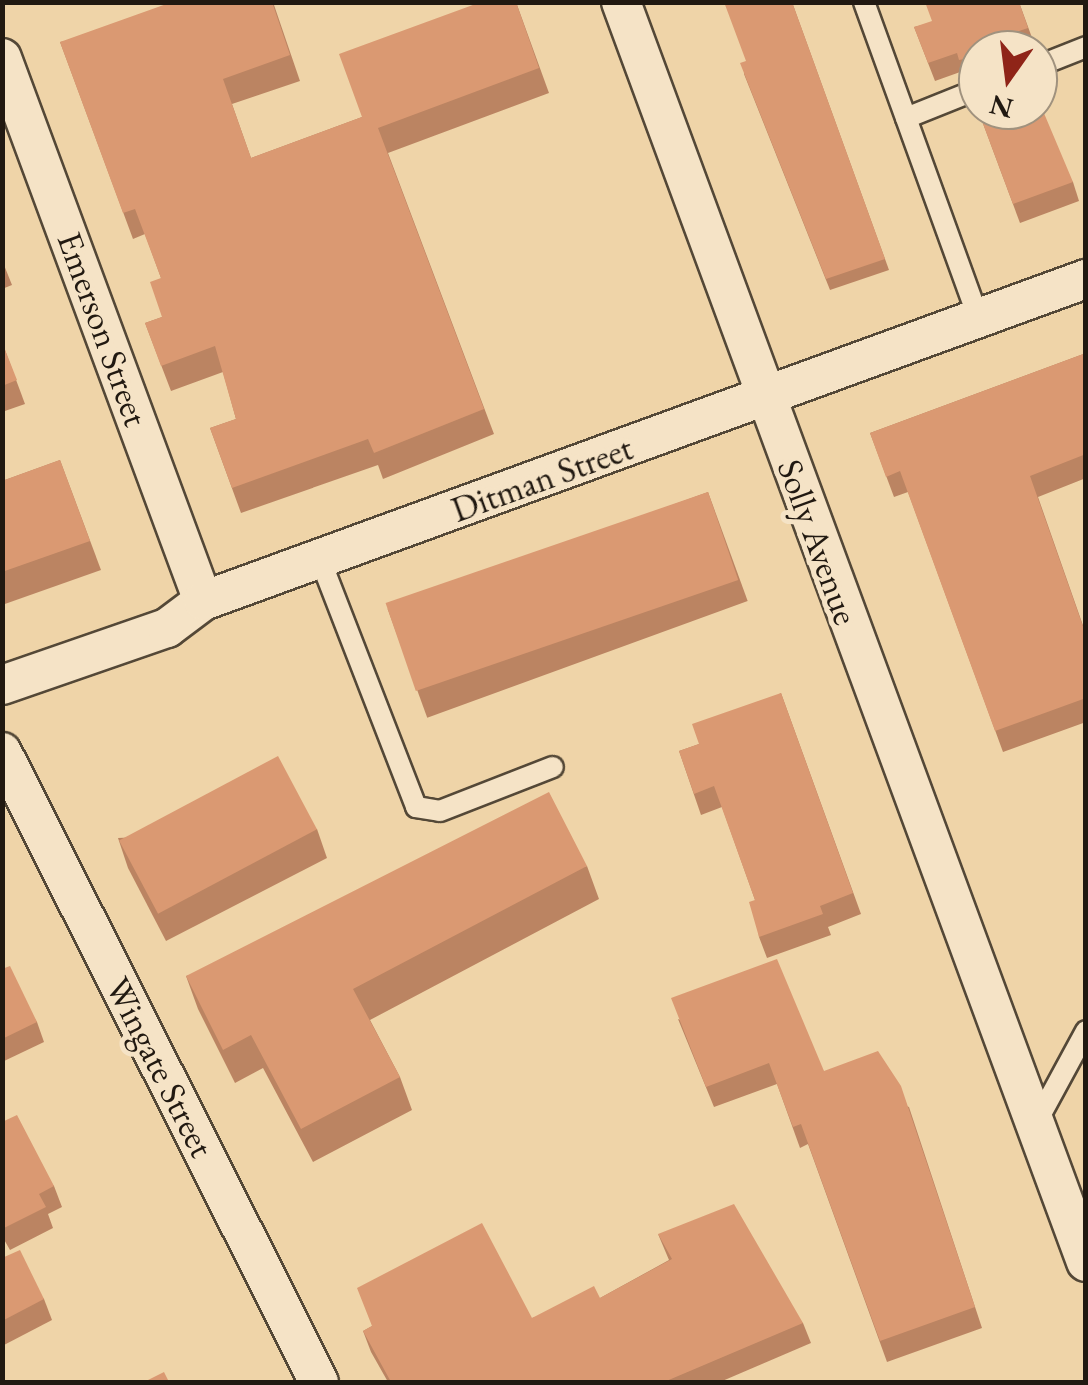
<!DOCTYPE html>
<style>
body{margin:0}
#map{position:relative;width:1088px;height:1385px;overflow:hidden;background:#efd4a8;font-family:"EB Garamond",serif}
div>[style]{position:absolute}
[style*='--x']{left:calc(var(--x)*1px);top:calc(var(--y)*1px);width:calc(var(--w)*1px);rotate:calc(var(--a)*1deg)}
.roads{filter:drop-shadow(2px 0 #544837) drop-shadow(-2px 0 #544837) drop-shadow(0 2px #544837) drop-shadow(0 -2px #544837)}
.lane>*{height:20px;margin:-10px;padding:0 10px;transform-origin:10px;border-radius:10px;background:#f5e3c6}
.street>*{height:38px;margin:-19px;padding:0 19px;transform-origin:19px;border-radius:19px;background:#f5e3c6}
.wall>*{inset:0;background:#bb8462;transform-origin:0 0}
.building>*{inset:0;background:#da9972;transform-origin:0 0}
span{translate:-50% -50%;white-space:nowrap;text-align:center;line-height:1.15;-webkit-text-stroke:10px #f5e3c6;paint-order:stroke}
.street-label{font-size:35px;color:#211911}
.frame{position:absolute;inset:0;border:5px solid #211911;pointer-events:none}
.north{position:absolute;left:958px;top:30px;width:100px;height:100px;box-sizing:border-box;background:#f5e3c6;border:2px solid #a0927e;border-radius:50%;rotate:194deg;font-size:28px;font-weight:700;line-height:40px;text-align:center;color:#211911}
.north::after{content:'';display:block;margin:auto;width:35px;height:45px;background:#8f2418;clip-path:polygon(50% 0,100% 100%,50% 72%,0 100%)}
</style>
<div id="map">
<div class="roads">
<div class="lane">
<div style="--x:864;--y:2;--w:337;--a:70.1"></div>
<div style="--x:1038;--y:66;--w:52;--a:-21.6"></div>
<div style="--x:906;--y:118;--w:78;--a:-21.9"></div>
<div style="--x:320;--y:559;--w:266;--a:68.8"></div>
<div style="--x:416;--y:807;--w:24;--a:9"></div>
<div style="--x:440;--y:811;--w:121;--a:-21.3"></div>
<div style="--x:1035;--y:1125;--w:107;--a:-61.5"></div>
</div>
<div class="street">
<div style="--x:621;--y:2;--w:1343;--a:69.74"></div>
<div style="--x:2;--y:58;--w:579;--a:69.69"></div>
<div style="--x:2;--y:685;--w:175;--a:-19.1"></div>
<div style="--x:167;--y:628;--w:45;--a:-36.9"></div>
<div style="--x:203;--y:601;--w:940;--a:-20.04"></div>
<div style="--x:2;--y:752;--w:705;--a:63.29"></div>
</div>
</div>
<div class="wall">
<div style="clip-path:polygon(273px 2px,300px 81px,232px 104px,251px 158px,362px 117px,516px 2px,549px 93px,388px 153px,494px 434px,383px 479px,378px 465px,241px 513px,210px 428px,236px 419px,223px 372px,171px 391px,145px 323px,162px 317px,161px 278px,145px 234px,133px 239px,60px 42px)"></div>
<div style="clip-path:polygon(792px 2px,889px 270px,830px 290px,744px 74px,746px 61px)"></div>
<div style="clip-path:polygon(1019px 2px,1035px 46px,1024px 50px,978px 50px,978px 76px,966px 79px,963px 71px,935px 81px,914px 27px)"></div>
<div style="clip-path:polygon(969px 86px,1073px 182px,1079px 201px,1020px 223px)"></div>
<div style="clip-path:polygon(2px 260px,12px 285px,2px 289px)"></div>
<div style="clip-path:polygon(2px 342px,25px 404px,2px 412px)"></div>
<div style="clip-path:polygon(1086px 353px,1086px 478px,1038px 497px,1086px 634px,1086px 722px,1003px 752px,908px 492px,894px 497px,870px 433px)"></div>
<div style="clip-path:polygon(60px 460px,101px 570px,2px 605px,2px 481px)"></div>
<div style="left:708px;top:492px;width:116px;height:341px;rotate:70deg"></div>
<div style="clip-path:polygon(781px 693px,861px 914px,828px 927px,831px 935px,767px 958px,759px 937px,755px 900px,722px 807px,701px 815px,679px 751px,699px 744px)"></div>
<div style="clip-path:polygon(317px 829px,327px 858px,166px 941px,128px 868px,118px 838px)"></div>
<div style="clip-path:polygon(587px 866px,599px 899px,370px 1020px,400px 1077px,412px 1110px,313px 1162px,263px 1068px,235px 1083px,198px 1009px,186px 976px)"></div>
<div style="clip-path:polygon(2px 969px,37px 1022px,44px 1042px,2px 1062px)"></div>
<div style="clip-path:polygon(678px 1019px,824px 1071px,909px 1107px,982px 1328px,887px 1362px,808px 1144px,800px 1148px,777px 1084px,714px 1107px)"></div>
<div style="clip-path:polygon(2px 1122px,54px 1186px,62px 1207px,48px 1214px,53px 1228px,10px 1250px,2px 1236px)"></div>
<div style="clip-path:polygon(658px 1234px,803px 1323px,811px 1343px,720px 1382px,388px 1382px,371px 1352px,363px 1331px,372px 1326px,532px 1318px,600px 1298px,669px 1260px)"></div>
<div style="clip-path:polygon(2px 1258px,44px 1299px,52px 1320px,4px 1345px)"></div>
</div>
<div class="building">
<div style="clip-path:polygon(172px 2px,272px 2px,290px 55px,223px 79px,251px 158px,362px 117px,339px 54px,481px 2px,516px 2px,539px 68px,378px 128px,484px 409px,374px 453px,368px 439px,232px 488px,210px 428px,236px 419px,215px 346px,161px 366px,145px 323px,162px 317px,150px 282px,161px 278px,135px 209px,123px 213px,60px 42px)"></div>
<div style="clip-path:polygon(724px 2px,792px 2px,885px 259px,826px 279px,740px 63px,746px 61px)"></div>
<div style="clip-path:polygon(925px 2px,1019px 2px,1028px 28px,1016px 32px,1018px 50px,978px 50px,978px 60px,974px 57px,959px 60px,957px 53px,928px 63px,914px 27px,932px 21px)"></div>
<div style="clip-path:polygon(978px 81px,978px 110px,1038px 110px,1038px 99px,1073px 182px,1013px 204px,969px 86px)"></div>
<div style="clip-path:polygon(2px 342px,17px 380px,2px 386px)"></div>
<div style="clip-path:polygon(1086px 353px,1086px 454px,1030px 476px,1086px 635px,1086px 698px,995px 731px,900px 471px,886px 477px,870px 433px)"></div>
<div style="clip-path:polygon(60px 460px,90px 541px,2px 572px,2px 481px)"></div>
<div style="left:708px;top:492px;width:93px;height:341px;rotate:71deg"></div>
<div style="clip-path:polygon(781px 693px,853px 893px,820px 906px,823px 914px,759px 937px,749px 902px,755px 900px,714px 786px,694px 794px,679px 751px,699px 744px,692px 724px)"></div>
<div style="left:278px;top:756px;width:83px;height:180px;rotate:62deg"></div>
<div style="clip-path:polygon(549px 792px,587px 866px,353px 989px,400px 1077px,301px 1129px,251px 1035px,223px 1050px,186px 976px)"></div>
<div style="clip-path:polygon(777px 959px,824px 1071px,878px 1051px,901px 1086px,975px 1307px,880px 1341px,801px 1124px,793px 1127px,769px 1063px,706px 1087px,671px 998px)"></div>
<div style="clip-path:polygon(10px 966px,37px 1022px,2px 1039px,2px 969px)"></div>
<div style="clip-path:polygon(17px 1115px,54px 1186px,39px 1194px,46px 1207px,2px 1229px,2px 1122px)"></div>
<div style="clip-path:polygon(734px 1204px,803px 1323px,664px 1382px,391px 1382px,363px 1331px,372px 1326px,357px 1288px,482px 1223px,532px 1318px,594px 1286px,600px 1298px,672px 1259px,658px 1234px)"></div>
<div style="clip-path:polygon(20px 1250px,44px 1299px,2px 1321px,2px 1258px)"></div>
<div style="clip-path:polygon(164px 1372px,169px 1382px,144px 1382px)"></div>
</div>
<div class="street-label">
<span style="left:103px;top:329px;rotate:70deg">Emerson Street</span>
<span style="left:542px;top:479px;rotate:-20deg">Ditman Street</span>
<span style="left:818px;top:542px;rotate:70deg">Solly Avenue</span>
<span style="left:160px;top:1067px;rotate:63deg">Wingate Street</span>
</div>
<div class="frame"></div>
<div class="north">N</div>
</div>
